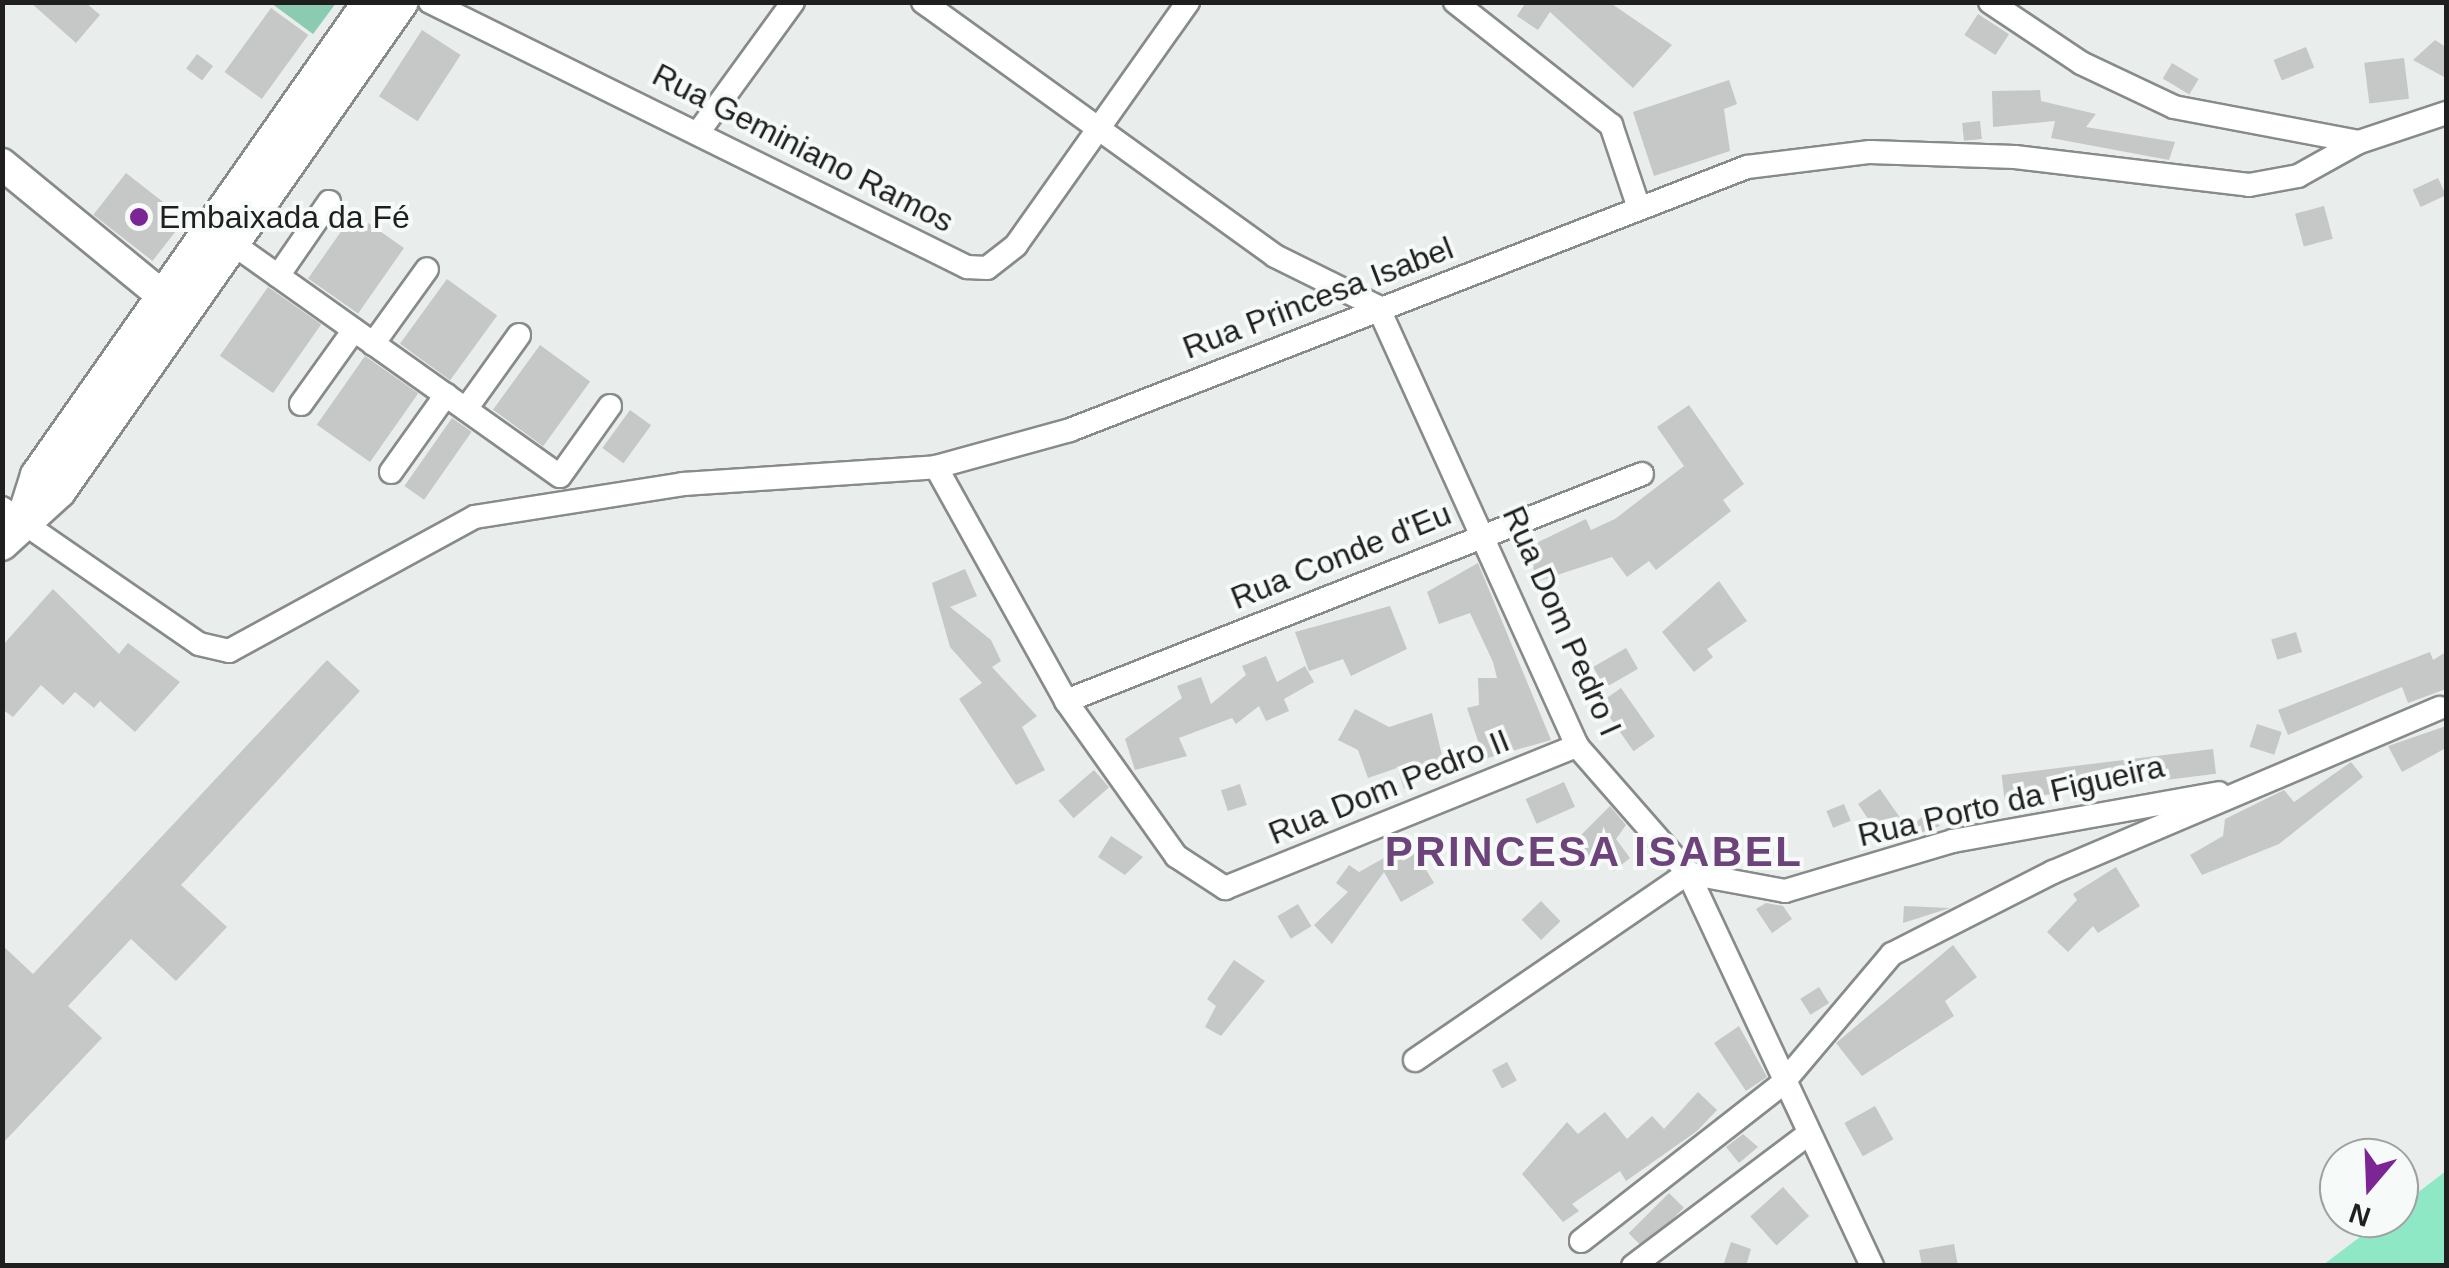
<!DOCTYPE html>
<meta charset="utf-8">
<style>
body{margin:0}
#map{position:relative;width:2449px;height:1268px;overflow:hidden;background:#e9edeb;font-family:Helvetica,sans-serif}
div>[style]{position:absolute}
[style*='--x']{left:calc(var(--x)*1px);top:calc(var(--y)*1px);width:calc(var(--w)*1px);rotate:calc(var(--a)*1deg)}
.green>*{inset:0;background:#8acbb1}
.water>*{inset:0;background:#8ee7c5}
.building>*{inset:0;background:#c5c8c7;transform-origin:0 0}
.roads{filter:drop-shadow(2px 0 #878b89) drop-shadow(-2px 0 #878b89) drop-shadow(0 2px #878b89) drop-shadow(0 -2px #878b89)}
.street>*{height:22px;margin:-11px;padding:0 11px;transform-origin:11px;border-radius:11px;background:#fff}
.secondary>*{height:30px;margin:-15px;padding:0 15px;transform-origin:15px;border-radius:15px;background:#fff}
.dots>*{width:28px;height:28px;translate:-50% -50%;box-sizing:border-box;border:5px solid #f6faf8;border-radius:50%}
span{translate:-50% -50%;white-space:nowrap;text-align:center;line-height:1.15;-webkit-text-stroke:8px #f6faf8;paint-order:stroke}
.street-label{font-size:32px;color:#1e1f1e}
.poi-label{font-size:32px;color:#1e1f1e}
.left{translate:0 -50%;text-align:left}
.district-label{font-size:42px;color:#6d437b;font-weight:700;letter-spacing:2.5px}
.frame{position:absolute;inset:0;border:5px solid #1e1f1e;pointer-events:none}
.north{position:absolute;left:2319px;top:1138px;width:100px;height:100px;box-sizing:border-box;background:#f6faf8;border:2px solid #a0a2a1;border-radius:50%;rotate:199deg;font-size:28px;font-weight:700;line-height:40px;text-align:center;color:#1e1f1e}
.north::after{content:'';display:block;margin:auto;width:35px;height:45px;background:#7c2695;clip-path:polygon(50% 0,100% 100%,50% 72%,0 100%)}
</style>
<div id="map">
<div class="green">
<div style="clip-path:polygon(271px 3px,336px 3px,313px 34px)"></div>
</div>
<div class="water">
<div style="clip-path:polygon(2446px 1171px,2446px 1265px,2323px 1265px,2385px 1218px,2399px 1218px,2399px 1207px)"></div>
</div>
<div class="building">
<div style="clip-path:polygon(30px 2px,85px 2px,100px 15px,76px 43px)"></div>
<div style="clip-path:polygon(1526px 2px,1609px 2px,1672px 45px,1633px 88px,1550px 12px,1538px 30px,1517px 16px)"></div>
<div style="left:271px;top:8px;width:46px;height:79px;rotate:36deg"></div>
<div style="left:1978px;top:14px;width:37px;height:25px;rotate:33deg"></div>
<div style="left:422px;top:30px;width:46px;height:79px;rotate:33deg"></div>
<div style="clip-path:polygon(2435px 40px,2446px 47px,2446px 78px,2413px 60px)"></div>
<div style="left:2306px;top:47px;width:22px;height:35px;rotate:68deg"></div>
<div style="left:197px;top:54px;width:20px;height:18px;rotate:37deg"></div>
<div style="left:2404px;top:58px;width:41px;height:40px;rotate:83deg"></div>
<div style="left:2172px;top:63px;width:31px;height:18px;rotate:31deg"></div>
<div style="clip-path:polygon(1729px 80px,1737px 104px,1724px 109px,1730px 151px,1654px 176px,1633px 112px)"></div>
<div style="clip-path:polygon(2040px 90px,2041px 101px,2096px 114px,2086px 127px,2175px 142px,2169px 160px,2051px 138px,2055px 121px,1993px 127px,1992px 91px)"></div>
<div style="left:1980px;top:121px;width:18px;height:18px;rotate:84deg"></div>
<div style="left:126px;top:173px;width:75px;height:53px;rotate:38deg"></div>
<div style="left:2438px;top:178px;width:19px;height:28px;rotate:65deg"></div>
<div style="left:2324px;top:206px;width:34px;height:30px;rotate:75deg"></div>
<div style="left:354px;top:213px;width:61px;height:80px;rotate:35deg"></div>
<div style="left:447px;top:279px;width:62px;height:80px;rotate:36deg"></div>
<div style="left:268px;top:287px;width:65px;height:84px;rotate:35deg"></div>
<div style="left:540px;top:345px;width:62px;height:80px;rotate:36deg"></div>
<div style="left:365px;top:356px;width:65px;height:84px;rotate:35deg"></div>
<div style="clip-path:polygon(1689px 405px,1744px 484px,1723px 500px,1731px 511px,1656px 570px,1649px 561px,1627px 577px,1612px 557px,1539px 581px,1524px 549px,1586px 519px,1591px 530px,1615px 519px,1684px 466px,1657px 427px)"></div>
<div style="left:630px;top:410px;width:26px;height:47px;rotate:36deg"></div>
<div style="left:452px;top:418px;width:24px;height:83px;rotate:35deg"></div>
<div style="clip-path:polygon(1478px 563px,1551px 740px,1484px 759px,1467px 708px,1479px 705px,1478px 678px,1497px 678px,1493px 662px,1470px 613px,1439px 624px,1427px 592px)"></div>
<div style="clip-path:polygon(965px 569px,977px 596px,950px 607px,991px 640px,1001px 661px,992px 667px,1037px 716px,1022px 727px,1045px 770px,1016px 785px,959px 699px,982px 683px,950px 647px,932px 583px)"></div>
<div style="clip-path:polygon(1719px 581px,1747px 621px,1707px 649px,1713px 657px,1694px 672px,1662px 632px)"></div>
<div style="clip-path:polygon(53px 589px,119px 654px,128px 643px,180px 682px,135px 732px,100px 701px,94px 708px,75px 692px,63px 705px,41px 685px,13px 717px,2px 709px,2px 646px)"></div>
<div style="clip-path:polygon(1390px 606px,1407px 649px,1351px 676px,1343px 659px,1309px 671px,1295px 632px)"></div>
<div style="left:2296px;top:632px;width:21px;height:26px;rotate:73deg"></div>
<div style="left:1626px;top:648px;width:24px;height:38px;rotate:60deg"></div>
<div style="clip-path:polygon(2430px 652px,2433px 660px,2446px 652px,2446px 689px,2408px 703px,2402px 687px,2288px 735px,2278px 710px)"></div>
<div style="clip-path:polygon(1266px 656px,1277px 682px,1305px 666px,1314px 682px,1284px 699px,1289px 711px,1266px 721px,1259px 706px,1236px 724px,1232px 718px,1179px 738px,1187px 756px,1135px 770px,1125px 739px,1182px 698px,1177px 686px,1201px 677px,1211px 704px,1246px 675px,1242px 666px)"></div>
<div style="clip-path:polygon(327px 660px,360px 691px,181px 885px,227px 927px,176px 981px,131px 939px,68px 1006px,102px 1038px,2px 1144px,2px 945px,33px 974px)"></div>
<div style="left:1621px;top:688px;width:59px;height:26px;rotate:55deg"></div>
<div style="clip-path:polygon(1355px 709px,1389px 727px,1432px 713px,1443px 760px,1404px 789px,1397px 768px,1368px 778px,1358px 750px,1338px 740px)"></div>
<div style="left:2257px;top:724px;width:26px;height:24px;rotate:18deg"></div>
<div style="clip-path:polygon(2446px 726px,2446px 748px,2402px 772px,2388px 746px)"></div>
<div style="left:2213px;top:749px;width:25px;height:213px;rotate:83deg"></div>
<div style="clip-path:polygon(2351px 762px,2363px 777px,2279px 844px,2202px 875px,2190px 855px,2223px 836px,2225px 819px,2284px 790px,2294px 802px)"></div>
<div style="left:1094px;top:770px;width:23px;height:47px;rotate:49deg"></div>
<div style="left:1564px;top:782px;width:27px;height:42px;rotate:66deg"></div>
<div style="left:1240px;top:784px;width:22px;height:20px;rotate:72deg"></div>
<div style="clip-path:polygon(1880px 789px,1908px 829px,1929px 811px,1940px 826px,1892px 843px,1879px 835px,1858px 804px)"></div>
<div style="left:1844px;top:804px;width:18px;height:19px;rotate:68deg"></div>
<div style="clip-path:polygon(1610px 806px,1626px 825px,1616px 839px,1630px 858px,1614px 871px,1601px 854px,1590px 865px,1571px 845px)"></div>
<div style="clip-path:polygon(1111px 836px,1143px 857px,1125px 875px,1098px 857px)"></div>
<div style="clip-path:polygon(1400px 849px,1403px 861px,1416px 853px,1434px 883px,1401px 902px,1384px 872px,1332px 944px,1314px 925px,1348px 892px,1336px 883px,1349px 865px,1359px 872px)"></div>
<div style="clip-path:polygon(2116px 867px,2140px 906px,2098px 933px,2093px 926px,2068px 952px,2047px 932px,2077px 900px,2073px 894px)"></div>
<div style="left:1541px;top:901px;width:28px;height:27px;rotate:46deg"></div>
<div style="clip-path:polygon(1766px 903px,1783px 906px,1792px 919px,1772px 933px,1756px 909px)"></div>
<div style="left:1298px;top:904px;width:26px;height:24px;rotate:59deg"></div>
<div style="clip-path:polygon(1904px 906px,1950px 908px,1903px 923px)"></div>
<div style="clip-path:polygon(1953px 945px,1977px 977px,1945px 1001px,1954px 1016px,1862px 1076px,1836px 1043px)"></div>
<div style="clip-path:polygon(1234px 960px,1265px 981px,1221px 1036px,1205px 1027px,1216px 1006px,1207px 999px)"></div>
<div style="left:1819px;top:987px;width:19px;height:22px;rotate:58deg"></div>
<div style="clip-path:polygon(1739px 1026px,1767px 1077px,1746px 1091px,1714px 1043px)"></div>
<div style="left:1507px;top:1062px;width:21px;height:17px;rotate:62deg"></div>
<div style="clip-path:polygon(1698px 1092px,1717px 1110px,1697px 1131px,1626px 1181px,1620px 1171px,1572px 1204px,1579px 1211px,1563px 1222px,1522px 1174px,1567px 1122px,1578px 1134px,1605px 1112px,1627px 1139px,1652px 1116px,1664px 1129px)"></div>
<div style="left:1875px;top:1106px;width:38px;height:35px;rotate:61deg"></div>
<div style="clip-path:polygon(1743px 1134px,1758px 1147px,1739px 1163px,1726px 1147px)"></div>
<div style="left:1783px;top:1187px;width:39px;height:44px;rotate:48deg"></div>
<div style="left:1669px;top:1193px;width:21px;height:57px;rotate:45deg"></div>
<div style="clip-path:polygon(1731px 1242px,1751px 1249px,1746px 1266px,1723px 1266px)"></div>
<div style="clip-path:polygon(1954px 1244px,1958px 1266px,1922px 1266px,1919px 1250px)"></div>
</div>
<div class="roads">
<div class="street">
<div style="--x:430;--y:2;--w:599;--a:26.27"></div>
<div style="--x:967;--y:267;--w:20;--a:3"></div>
<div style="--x:987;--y:268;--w:37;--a:-38"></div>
<div style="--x:1016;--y:245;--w:298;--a:-54.7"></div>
<div style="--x:923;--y:2;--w:434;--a:35.8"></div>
<div style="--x:1275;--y:256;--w:115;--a:26.3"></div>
<div style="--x:1378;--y:307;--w:482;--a:65.6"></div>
<div style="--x:1577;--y:746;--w:169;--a:48.8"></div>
<div style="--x:1688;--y:873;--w:434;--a:64.9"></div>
<div style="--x:1455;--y:2;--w:199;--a:38.3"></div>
<div style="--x:1611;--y:125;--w:88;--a:71.4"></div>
<div style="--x:1990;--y:2;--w:110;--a:33.8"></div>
<div style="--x:2081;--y:63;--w:103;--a:25.3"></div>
<div style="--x:2174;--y:107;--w:188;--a:10.7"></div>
<div style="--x:700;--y:130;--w:158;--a:-54"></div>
<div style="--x:236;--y:246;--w:397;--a:35.4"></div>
<div style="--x:560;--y:476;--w:86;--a:-54.5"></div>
<div style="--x:278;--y:276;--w:90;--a:-55.4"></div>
<div style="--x:373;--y:344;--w:92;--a:-54.2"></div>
<div style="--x:301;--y:404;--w:91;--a:-54.4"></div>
<div style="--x:466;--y:409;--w:91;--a:-54.4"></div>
<div style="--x:936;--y:467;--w:268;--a:60.9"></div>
<div style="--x:1066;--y:701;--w:190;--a:54.6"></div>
<div style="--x:1176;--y:856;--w:59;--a:33.1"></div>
<div style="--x:1225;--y:888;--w:380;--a:-22"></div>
<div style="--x:391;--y:472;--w:95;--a:-54.5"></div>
<div style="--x:2;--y:508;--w:239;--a:34.6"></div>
<div style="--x:199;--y:644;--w:31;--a:13"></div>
<div style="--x:229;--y:651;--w:280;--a:-28.6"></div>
<div style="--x:475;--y:517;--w:211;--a:-9"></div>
<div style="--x:683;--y:484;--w:254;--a:-3.8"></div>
<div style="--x:936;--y:467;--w:139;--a:-15.4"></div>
<div style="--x:1070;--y:430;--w:726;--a:-21.23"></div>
<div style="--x:1747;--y:167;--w:124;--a:-7"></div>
<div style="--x:1870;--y:152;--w:145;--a:2"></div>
<div style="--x:2015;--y:157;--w:236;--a:6.8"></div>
<div style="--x:2249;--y:185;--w:50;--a:-10.4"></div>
<div style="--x:2298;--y:176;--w:70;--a:-29.1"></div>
<div style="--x:2359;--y:142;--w:92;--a:-18.4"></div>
<div style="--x:1066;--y:701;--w:619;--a:-21.51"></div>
<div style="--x:1415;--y:1060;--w:331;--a:-34.4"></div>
<div style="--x:1688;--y:873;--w:99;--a:10.5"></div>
<div style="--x:1785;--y:891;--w:175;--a:-16.6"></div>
<div style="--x:1953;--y:841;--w:270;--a:-10.2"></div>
<div style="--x:1581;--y:1241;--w:255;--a:-38"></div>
<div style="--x:1782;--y:1084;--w:170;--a:-49.8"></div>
<div style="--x:1892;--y:954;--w:181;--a:-27"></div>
<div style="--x:2053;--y:872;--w:420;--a:-23"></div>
<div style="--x:1633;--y:1266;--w:219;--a:-37"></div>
</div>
<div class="secondary">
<div style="--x:2;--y:164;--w:227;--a:39.4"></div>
<div style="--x:22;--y:519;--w:46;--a:-72.3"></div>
<div style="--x:36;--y:475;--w:578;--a:-54.93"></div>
<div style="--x:2;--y:545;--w:79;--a:-42.4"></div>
<div style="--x:60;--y:492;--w:598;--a:-55.01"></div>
</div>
</div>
<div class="dots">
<div style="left:139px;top:217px;background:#7c2695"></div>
</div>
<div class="street-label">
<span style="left:803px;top:148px;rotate:27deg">Rua Geminiano Ramos</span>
<span style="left:1318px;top:298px;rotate:-21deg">Rua Princesa Isabel</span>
<span style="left:1341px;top:556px;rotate:-22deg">Rua Conde d'Eu</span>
<span style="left:1562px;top:621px;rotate:66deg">Rua Dom Pedro I</span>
<span style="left:1389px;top:787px;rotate:-22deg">Rua Dom Pedro II</span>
<span style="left:2011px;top:801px;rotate:-13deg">Rua Porto da Figueira</span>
</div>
<div class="poi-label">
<span class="left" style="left:159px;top:217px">Embaixada da Fé</span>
</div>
<div class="district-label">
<span style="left:1594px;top:852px">PRINCESA ISABEL</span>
</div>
<div class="frame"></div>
<div class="north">N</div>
</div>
